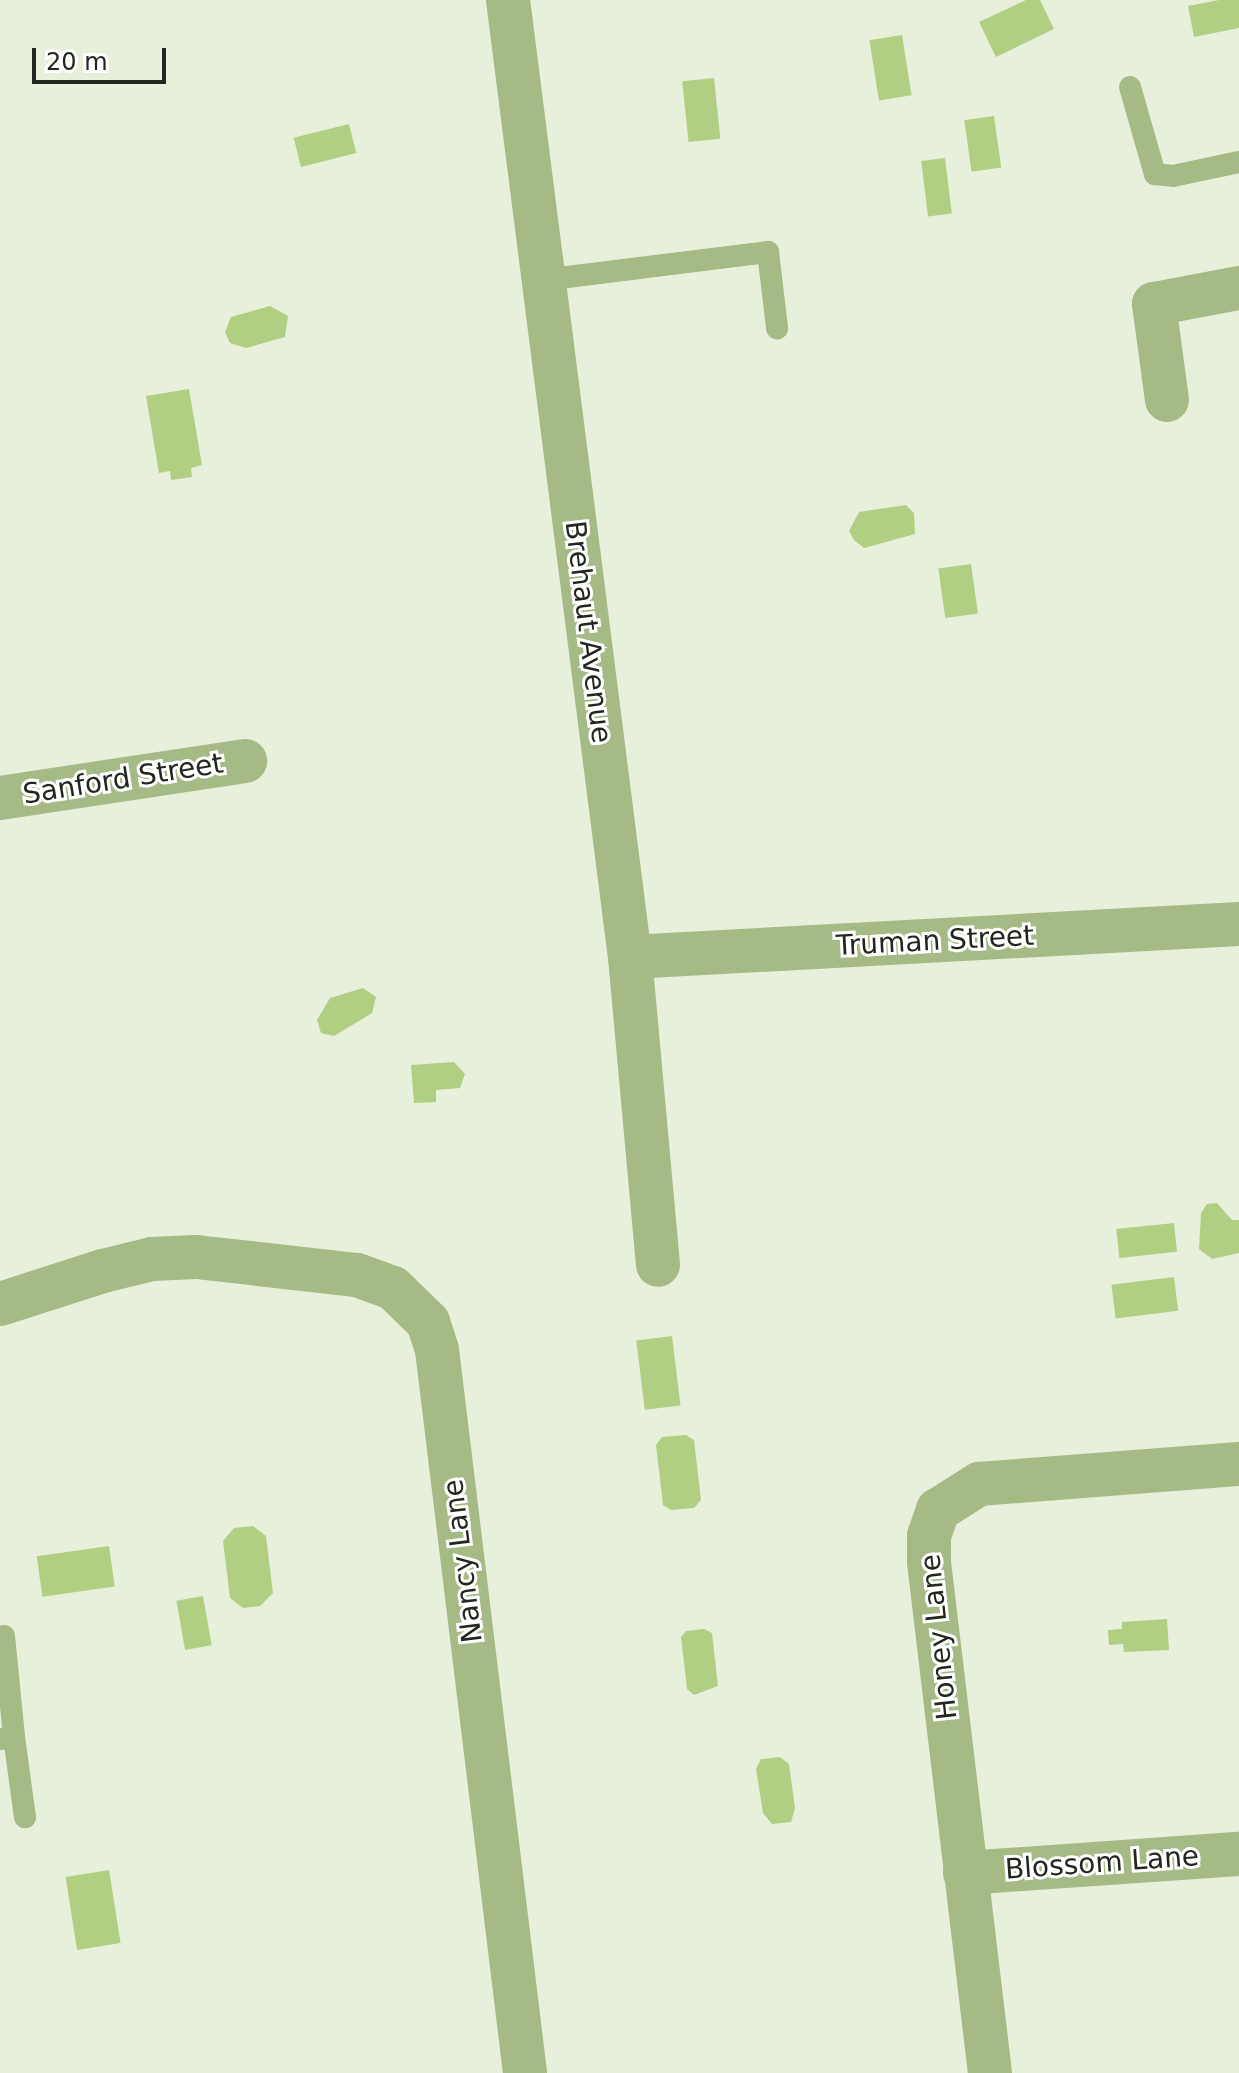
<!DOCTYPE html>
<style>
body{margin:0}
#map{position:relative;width:1239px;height:2073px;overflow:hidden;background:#e7f0db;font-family:"DejaVu Sans",sans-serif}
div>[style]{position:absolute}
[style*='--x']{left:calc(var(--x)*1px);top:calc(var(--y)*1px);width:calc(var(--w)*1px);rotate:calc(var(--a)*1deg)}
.water>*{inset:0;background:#b1cf82;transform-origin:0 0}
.lane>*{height:22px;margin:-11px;padding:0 11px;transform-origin:11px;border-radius:11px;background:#a5ba85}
.street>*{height:44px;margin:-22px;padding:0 22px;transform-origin:22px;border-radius:22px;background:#a5ba85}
span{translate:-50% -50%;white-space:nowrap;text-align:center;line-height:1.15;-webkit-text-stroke:6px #fff;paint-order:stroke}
.street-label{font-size:28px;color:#23261e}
.scale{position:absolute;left:32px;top:48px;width:134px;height:36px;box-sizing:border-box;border:4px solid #23261e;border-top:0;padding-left:10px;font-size:24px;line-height:28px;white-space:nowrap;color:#23261e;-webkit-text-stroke:6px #fff;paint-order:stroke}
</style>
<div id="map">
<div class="water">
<div style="clip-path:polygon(1026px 0,1040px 0,1054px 29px,996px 57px,979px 22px)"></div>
<div style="clip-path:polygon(1219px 0,1239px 0,1239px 28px,1194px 37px,1188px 6px)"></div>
<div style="left:902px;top:35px;width:61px;height:33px;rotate:81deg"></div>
<div style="left:714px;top:78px;width:61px;height:32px;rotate:84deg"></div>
<div style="left:994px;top:116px;width:52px;height:30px;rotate:82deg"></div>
<div style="left:349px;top:124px;width:30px;height:57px;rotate:76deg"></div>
<div style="left:945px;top:158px;width:56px;height:24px;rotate:83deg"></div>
<div style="clip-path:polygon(270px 306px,288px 316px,285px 337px,246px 348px,230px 343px,225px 332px,231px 317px)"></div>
<div style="clip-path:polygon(189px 389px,202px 465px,191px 468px,192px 477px,171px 480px,170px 471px,159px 473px,146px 396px)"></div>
<div style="clip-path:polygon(906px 505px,914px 513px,915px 534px,864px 548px,854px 540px,849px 531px,859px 512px)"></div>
<div style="left:971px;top:564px;width:50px;height:33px;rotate:82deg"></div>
<div style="clip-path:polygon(363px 988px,376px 997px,372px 1013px,334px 1036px,321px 1033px,317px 1020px,330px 998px)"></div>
<div style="clip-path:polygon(454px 1062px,465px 1074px,460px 1088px,436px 1090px,436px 1102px,414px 1103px,411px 1065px)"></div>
<div style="clip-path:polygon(1217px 1203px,1232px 1220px,1239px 1220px,1239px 1253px,1212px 1259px,1199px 1249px,1201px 1213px,1207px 1204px)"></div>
<div style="left:1174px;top:1223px;width:29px;height:58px;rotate:84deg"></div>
<div style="left:1174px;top:1277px;width:34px;height:63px;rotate:83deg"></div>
<div style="left:672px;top:1336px;width:70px;height:36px;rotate:83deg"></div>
<div style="clip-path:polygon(686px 1435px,694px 1440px,701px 1500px,694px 1508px,671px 1510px,663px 1505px,656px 1445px,662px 1437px)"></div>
<div style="clip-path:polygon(253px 1526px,266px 1536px,273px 1593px,260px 1606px,243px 1608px,230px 1598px,223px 1541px,234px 1528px)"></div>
<div style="left:109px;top:1546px;width:41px;height:73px;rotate:82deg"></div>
<div style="left:203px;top:1596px;width:50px;height:27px;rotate:80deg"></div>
<div style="clip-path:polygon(1167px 1619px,1169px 1650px,1124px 1652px,1123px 1644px,1109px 1645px,1108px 1630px,1122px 1629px,1122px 1622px)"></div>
<div style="clip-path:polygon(704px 1629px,712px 1633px,718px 1686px,694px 1695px,687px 1689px,681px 1637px,686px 1631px)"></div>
<div style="clip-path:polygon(780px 1757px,789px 1764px,795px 1808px,791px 1822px,772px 1824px,763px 1813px,756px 1769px,761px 1759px)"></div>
<div style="left:109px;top:1870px;width:74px;height:44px;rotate:81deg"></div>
</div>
<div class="lane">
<div style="--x:1130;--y:87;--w:91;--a:74"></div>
<div style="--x:1155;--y:174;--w:18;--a:6"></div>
<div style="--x:1173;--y:176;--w:67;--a:-12"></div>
<div style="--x:543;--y:280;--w:227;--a:-7.1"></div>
<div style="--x:768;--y:252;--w:77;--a:83.2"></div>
<div style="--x:4;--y:1636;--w:101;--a:84.3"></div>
<div style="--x:1;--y:1739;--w:13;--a:-9"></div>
<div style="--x:14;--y:1737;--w:81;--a:82.2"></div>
</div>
<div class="street">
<div style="--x:508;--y:0;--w:965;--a:82.74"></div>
<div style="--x:630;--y:957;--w:309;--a:84.8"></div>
<div style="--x:1167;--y:400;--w:97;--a:-97.7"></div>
<div style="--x:1154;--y:304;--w:86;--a:-10.7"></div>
<div style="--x:0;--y:798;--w:248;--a:-8.6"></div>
<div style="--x:630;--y:957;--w:610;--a:-3.1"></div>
<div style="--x:0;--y:1304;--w:108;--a:-17.8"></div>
<div style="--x:103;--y:1271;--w:50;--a:-13.8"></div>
<div style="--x:152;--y:1259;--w:44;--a:-2.6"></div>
<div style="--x:196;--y:1257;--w:162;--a:6.4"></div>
<div style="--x:357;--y:1275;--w:38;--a:20"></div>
<div style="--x:393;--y:1288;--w:49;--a:44.2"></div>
<div style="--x:428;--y:1322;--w:29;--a:72"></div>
<div style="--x:437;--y:1350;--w:728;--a:83.06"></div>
<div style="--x:965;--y:1873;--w:275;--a:-4"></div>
<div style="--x:990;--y:2073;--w:515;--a:-96.81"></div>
<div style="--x:929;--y:1562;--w:26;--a:-90"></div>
<div style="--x:929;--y:1536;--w:28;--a:-71"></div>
<div style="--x:938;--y:1510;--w:49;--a:-32.4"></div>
<div style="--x:979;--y:1484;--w:261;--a:-4.4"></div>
</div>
<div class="street-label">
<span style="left:588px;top:632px;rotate:83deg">Brehaut Avenue</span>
<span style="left:123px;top:779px;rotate:-9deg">Sanford Street</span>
<span style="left:935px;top:941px;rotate:-3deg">Truman Street</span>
<span style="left:463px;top:1561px;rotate:-97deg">Nancy Lane</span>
<span style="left:939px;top:1637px;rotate:-96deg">Honey Lane</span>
<span style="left:1102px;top:1863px;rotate:-4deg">Blossom Lane</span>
</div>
<div class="scale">20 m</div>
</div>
